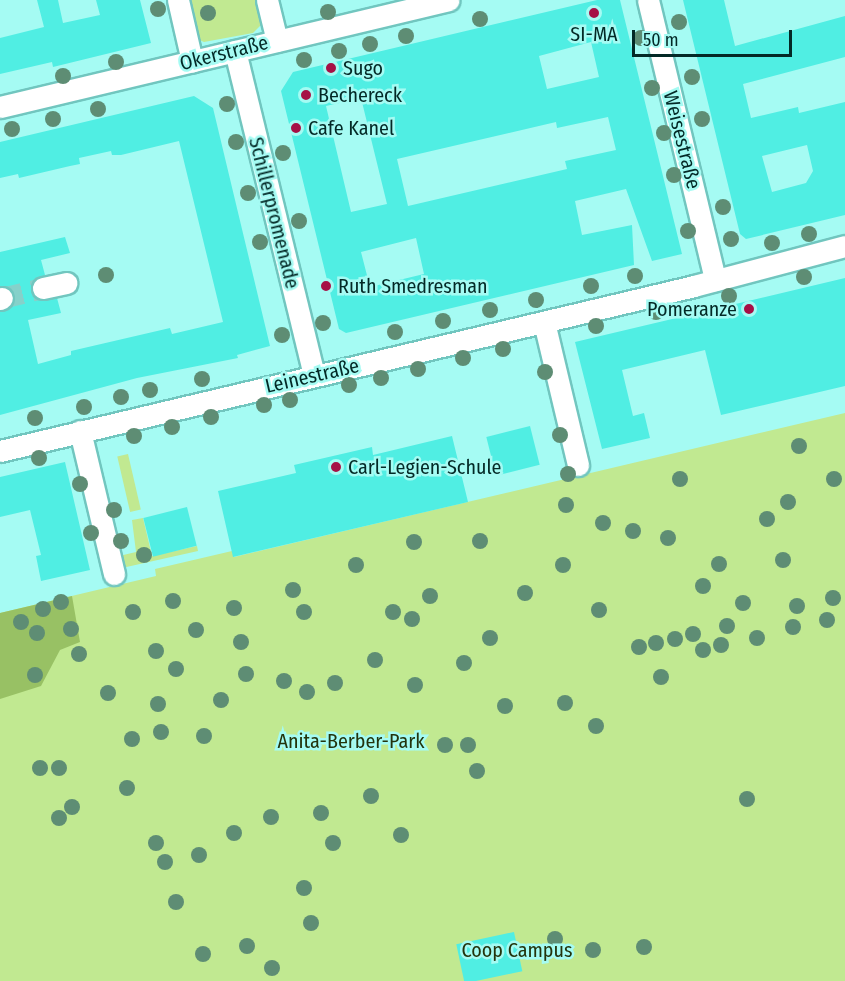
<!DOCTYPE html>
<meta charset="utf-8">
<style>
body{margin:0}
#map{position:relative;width:845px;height:981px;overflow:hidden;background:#a5fbf3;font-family:"Fira Sans Condensed",sans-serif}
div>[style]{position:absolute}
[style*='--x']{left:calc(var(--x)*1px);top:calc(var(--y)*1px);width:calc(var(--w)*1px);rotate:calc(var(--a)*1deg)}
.green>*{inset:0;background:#c1e991;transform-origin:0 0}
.forest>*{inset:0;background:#98c164}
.building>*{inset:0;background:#50eee3;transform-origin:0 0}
.minor-tunnel>*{height:21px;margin-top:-10.5px;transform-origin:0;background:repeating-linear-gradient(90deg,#85d1ca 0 21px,transparent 0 31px)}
.roads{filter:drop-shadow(2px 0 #71c6bf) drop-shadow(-2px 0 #71c6bf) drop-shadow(0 2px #71c6bf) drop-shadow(0 -2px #71c6bf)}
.minor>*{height:21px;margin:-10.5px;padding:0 10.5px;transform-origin:10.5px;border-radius:10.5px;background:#fff}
.trees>*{width:16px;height:16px;margin:-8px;border-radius:50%;background:#5e8d74}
.dots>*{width:16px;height:16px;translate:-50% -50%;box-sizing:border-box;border:3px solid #a5fbf3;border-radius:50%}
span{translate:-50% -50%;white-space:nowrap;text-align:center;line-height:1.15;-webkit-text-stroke:5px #a5fbf3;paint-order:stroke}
.poi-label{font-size:20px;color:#032926}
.left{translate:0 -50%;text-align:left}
.right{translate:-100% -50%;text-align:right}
.street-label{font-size:20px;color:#032926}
.park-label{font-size:20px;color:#23330c}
.scale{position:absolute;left:632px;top:30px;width:160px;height:27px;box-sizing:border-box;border:3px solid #032926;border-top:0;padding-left:8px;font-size:18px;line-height:21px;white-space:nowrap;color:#032926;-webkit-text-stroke:4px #a5fbf3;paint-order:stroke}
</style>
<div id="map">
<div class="green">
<div style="clip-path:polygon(185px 0,260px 0,262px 24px,253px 33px,204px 42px,197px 39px)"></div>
<div style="clip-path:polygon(845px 413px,845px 981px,0 981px,0 613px,156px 576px,155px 569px,232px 551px,234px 557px)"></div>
<div style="left:128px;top:454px;width:57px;height:11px;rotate:77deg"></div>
<div style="clip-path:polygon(143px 518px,152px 556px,197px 546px,198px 551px,122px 568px,119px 556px,136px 552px,132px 520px)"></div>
</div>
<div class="forest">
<div style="clip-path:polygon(72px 596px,80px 642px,60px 650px,41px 686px,0 699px,0 613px)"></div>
</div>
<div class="building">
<div style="clip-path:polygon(37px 0,58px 0,63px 23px,100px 15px,96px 0,140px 0,151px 43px,53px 67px,52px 62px,0 74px,0 38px,44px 27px)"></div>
<div style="clip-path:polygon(evenodd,597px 0,620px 0,682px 254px,652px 261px,626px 189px,575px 201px,582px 235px,632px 225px,634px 265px,346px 333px,339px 329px,281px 91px,293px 72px,597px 0,591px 42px,599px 77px,547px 89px,539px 56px,591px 42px,597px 0,361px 98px,387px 204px,351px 212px,326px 106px,361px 98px,597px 0,608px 117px,616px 150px,565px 161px,567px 169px,408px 206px,397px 159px,556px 122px,557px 128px,608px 117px,597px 0,416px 238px,424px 274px,370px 287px,361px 252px,416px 238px)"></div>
<div style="clip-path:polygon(evenodd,683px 0,724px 0,735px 46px,845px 16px,845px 57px,743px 84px,751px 118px,798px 107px,799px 113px,845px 102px,845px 215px,746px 239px,740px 234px,683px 0,807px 145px,813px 171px,806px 183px,772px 192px,762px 156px,807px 145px)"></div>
<div style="clip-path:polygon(194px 96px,213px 108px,270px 346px,237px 355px,238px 358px,137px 378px,0 415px,0 312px,12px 305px,15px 298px,9px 288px,0 286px,0 252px,65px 237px,70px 253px,41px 260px,45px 275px,31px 285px,33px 296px,39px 300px,57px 298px,61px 313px,28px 320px,38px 364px,71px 355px,71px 351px,170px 328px,172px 334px,223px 322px,179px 141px,121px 155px,112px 155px,111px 151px,79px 158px,80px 164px,70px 166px,19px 178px,18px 174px,0 178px,0 142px)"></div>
<div style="clip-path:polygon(845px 278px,845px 386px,721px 415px,705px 350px,622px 370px,633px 416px,644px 413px,650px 438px,602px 449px,575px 342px)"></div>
<div style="left:530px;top:426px;width:40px;height:45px;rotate:76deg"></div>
<div style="clip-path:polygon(452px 436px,468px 502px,233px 557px,218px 491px,296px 473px,294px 465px,372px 447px,373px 455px)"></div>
<div style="clip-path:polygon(65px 462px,90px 570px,41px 581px,36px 556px,41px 555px,30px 510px,0 517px,0 477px)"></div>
<div style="left:187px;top:507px;width:40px;height:45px;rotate:76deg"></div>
<div style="left:514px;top:932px;width:40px;height:59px;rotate:78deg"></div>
</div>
<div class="minor-tunnel">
<div style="--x:2;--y:298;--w:42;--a:-13.7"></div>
</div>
<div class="roads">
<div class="minor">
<div style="--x:178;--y:0;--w:63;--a:77.1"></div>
<div style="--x:267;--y:0;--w:42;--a:76.3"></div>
<div style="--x:648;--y:0;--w:288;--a:76.5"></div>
<div style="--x:235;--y:51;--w:334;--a:76.3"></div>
<div style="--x:0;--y:107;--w:461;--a:-13.4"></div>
<div style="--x:43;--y:288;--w:24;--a:-12"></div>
<div style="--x:0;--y:299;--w:2;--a:-27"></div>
<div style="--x:544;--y:322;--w:147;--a:76.6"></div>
<div style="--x:80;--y:431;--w:147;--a:76.6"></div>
<div style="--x:0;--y:451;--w:713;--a:-13.37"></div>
<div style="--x:694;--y:286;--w:156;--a:-14.8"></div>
</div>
</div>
<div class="trees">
<div style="left:158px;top:9px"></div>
<div style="left:328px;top:12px"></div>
<div style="left:208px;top:13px"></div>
<div style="left:480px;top:19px"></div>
<div style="left:679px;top:22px"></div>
<div style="left:406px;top:36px"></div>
<div style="left:641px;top:38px"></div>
<div style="left:370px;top:44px"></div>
<div style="left:339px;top:51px"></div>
<div style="left:304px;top:60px"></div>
<div style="left:116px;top:62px"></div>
<div style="left:63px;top:76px"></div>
<div style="left:692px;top:77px"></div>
<div style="left:652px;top:88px"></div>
<div style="left:227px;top:104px"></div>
<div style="left:98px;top:109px"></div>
<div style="left:53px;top:119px"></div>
<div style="left:702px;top:119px"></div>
<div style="left:12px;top:129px"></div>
<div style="left:664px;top:133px"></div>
<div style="left:236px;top:142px"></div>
<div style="left:283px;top:153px"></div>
<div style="left:674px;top:175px"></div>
<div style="left:248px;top:193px"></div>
<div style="left:723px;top:207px"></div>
<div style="left:299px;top:221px"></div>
<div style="left:688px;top:231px"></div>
<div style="left:809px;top:234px"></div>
<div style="left:731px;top:239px"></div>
<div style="left:260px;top:242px"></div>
<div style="left:772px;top:243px"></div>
<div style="left:106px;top:275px"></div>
<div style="left:635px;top:276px"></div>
<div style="left:804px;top:277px"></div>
<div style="left:591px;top:286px"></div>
<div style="left:729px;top:296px"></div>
<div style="left:536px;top:300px"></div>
<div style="left:490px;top:310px"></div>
<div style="left:656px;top:312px"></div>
<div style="left:443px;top:321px"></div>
<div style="left:323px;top:323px"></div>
<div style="left:596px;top:326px"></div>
<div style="left:395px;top:332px"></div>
<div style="left:282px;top:335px"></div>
<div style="left:503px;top:349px"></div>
<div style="left:463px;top:358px"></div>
<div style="left:418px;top:369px"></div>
<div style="left:545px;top:372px"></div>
<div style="left:381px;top:378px"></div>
<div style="left:202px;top:379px"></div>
<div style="left:349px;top:385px"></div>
<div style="left:150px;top:390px"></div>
<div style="left:121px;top:397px"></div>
<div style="left:290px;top:400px"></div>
<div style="left:264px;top:405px"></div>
<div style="left:84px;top:407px"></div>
<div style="left:211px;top:417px"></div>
<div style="left:35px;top:418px"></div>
<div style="left:172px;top:427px"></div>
<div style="left:560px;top:435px"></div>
<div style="left:134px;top:436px"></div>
<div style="left:799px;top:446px"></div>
<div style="left:39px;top:458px"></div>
<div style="left:568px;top:474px"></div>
<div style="left:680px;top:479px"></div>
<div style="left:834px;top:479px"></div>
<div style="left:80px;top:484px"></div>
<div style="left:788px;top:502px"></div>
<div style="left:566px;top:505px"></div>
<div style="left:114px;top:510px"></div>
<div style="left:767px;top:519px"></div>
<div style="left:603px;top:523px"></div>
<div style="left:633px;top:531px"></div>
<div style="left:91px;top:533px"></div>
<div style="left:668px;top:538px"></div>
<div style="left:121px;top:541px"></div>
<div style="left:480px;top:541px"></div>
<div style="left:414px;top:542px"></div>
<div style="left:144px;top:555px"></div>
<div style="left:783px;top:560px"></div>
<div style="left:719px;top:564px"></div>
<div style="left:356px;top:565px"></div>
<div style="left:563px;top:565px"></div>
<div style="left:703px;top:586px"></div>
<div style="left:293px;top:590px"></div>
<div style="left:525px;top:593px"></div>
<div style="left:430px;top:596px"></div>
<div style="left:833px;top:598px"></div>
<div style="left:173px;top:601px"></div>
<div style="left:61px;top:602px"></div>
<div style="left:743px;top:603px"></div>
<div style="left:797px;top:606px"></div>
<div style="left:234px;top:608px"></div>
<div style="left:43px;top:609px"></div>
<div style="left:599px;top:610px"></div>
<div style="left:133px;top:612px"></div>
<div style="left:304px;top:612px"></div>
<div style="left:393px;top:612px"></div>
<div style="left:412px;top:619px"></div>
<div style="left:827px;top:620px"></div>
<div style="left:21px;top:622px"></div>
<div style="left:727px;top:626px"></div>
<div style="left:793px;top:627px"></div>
<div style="left:71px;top:629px"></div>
<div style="left:196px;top:630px"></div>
<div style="left:37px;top:633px"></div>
<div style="left:693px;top:634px"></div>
<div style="left:490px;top:638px"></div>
<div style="left:757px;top:638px"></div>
<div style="left:675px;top:639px"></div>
<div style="left:241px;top:642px"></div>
<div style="left:656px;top:643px"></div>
<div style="left:721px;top:645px"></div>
<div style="left:639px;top:647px"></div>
<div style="left:703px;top:650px"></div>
<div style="left:156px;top:651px"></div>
<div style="left:79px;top:654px"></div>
<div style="left:375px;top:660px"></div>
<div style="left:464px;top:663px"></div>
<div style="left:176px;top:669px"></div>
<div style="left:246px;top:674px"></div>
<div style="left:35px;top:675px"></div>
<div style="left:661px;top:677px"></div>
<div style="left:284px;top:681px"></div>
<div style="left:335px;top:683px"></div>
<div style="left:415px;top:685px"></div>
<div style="left:307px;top:692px"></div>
<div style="left:108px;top:693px"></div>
<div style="left:221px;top:700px"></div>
<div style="left:565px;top:703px"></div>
<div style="left:158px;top:704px"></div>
<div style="left:505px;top:706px"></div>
<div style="left:596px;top:726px"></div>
<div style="left:161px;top:732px"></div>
<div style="left:204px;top:736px"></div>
<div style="left:132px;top:739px"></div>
<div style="left:445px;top:745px"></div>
<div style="left:468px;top:745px"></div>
<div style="left:40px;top:768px"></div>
<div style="left:59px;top:768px"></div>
<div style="left:477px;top:771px"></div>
<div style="left:127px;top:788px"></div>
<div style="left:371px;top:796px"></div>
<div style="left:747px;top:799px"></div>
<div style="left:72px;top:807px"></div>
<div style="left:321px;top:813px"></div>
<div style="left:271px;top:817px"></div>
<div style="left:59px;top:818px"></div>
<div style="left:234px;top:833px"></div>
<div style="left:401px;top:835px"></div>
<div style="left:156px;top:843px"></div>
<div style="left:333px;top:843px"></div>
<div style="left:199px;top:855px"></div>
<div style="left:165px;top:862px"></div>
<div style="left:304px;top:888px"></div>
<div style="left:176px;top:902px"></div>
<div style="left:311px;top:923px"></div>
<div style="left:555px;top:939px"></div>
<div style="left:247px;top:946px"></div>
<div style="left:644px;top:947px"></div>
<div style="left:593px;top:950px"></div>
<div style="left:203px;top:954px"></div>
<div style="left:272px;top:968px"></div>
</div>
<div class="dots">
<div style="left:594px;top:13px;background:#a61046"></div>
<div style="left:331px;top:68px;background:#a61046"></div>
<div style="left:306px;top:95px;background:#a61046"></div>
<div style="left:296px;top:128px;background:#a61046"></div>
<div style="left:326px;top:286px;background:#a61046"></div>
<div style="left:749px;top:309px;background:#a61046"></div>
<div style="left:336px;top:467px;background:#a61046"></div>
</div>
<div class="poi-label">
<span style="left:594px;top:34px">SI-MA</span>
<span class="left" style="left:343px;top:68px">Sugo</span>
<span class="left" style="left:318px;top:95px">Bechereck</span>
<span class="left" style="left:308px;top:128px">Cafe Kanel</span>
<span class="left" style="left:338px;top:286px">Ruth Smedresman</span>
<span class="right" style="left:737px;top:309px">Pomeranze</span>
<span class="left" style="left:348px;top:467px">Carl-Legien-Schule</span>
</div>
<div class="street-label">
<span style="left:224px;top:53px;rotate:-14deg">Okerstraße</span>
<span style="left:682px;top:140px;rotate:76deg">Weisestraße</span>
<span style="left:274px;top:213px;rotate:76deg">Schillerpromenade</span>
<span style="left:312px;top:376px;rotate:-13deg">Leinestraße</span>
</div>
<div class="park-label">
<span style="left:351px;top:741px">Anita-Berber-Park</span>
<span style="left:517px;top:950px">Coop Campus</span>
</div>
<div class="scale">50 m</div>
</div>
